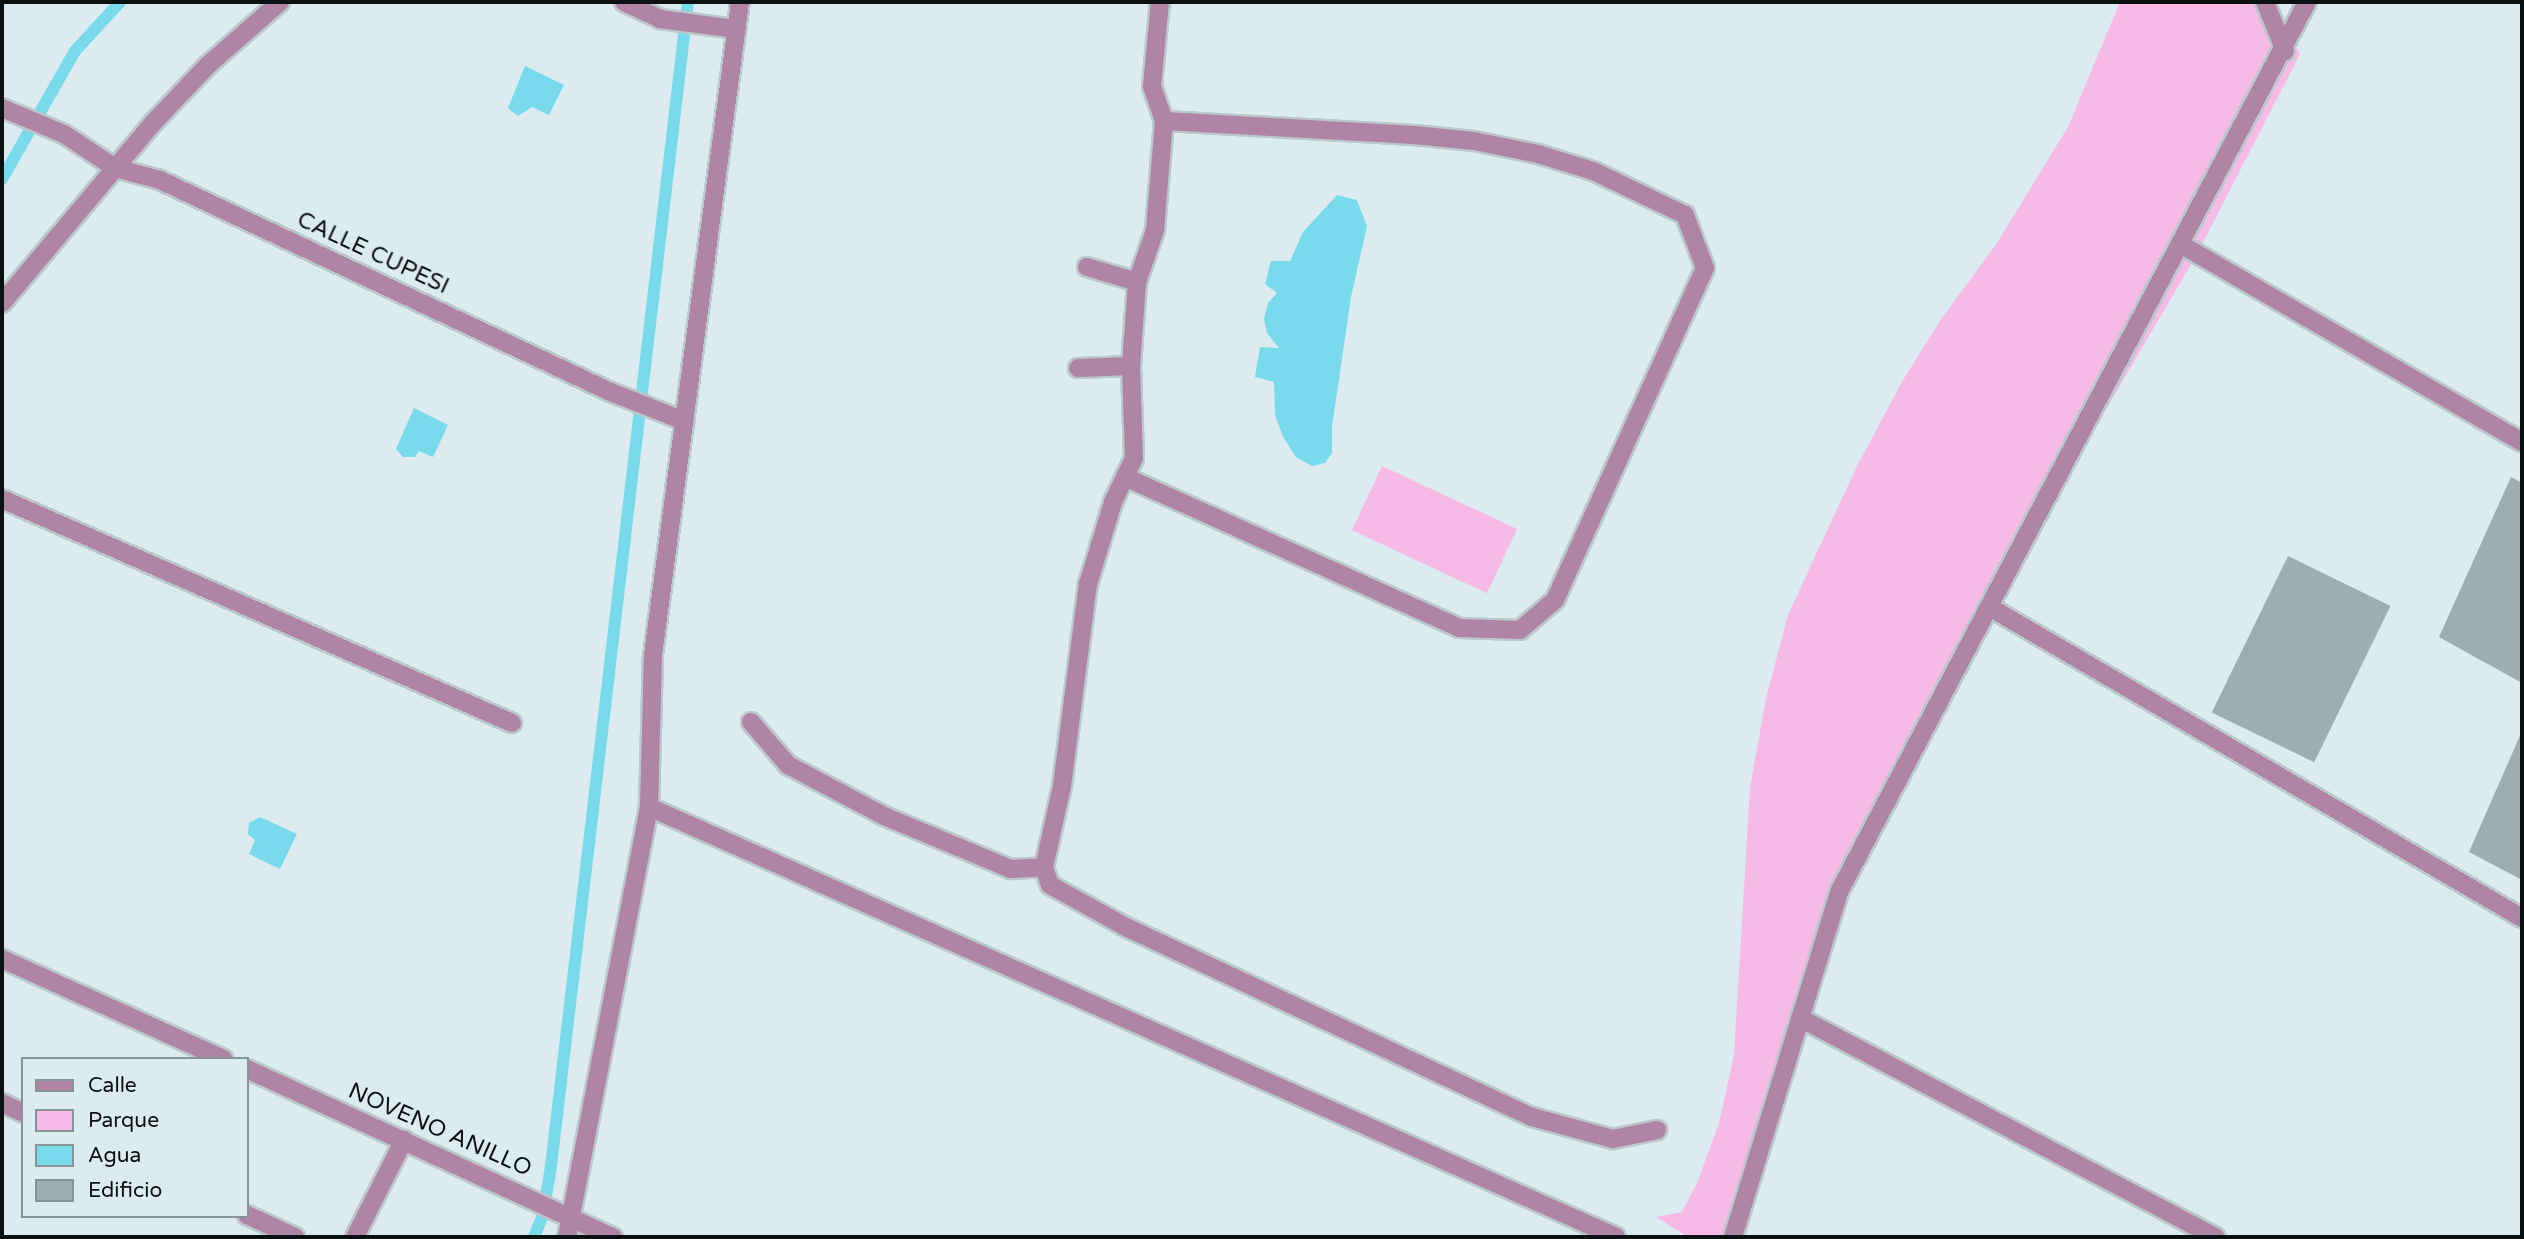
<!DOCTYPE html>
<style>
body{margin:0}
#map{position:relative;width:2524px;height:1239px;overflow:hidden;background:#dcebef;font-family:"Varela Round",sans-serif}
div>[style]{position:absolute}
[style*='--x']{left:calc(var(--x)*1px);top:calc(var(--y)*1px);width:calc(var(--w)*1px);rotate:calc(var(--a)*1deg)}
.green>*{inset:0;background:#f7bae6;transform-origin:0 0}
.water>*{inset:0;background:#79daec}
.stream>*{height:12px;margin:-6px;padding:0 6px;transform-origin:6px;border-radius:6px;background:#79daec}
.building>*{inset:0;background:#9fadb0;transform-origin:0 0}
.roads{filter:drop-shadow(2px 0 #bbc8cb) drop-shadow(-2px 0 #bbc8cb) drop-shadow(0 2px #bbc8cb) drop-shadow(0 -2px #bbc8cb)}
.minor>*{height:18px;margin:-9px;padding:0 9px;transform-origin:9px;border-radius:9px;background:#b084a4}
.tertiary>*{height:18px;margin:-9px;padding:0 9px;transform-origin:9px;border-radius:9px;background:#b084a4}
span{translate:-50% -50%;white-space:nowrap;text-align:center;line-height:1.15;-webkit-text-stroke:6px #dcebef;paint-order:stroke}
.street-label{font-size:23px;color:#0b1011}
.frame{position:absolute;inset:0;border:4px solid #0b1011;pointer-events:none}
.legend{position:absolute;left:21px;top:1057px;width:228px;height:161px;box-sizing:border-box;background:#dcebef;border:2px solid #889396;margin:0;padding:9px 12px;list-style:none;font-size:21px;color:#0b1011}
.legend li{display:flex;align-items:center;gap:14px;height:35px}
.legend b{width:35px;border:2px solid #889396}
</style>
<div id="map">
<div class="green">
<div style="clip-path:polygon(2120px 2px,2267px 2px,2300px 54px,2197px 254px,1995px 599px,1840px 890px,1733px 1237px,1688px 1237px,1656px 1217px,1682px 1212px,1698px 1181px,1719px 1123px,1734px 1055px,1750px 788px,1766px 698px,1788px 615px,1857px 466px,1903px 380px,1942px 318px,1997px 243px,2068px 127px)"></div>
<div style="left:1382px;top:466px;width:149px;height:71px;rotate:25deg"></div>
</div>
<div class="water">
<div style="clip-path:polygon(525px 66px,564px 85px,549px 115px,532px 107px,518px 116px,508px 108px)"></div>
<div style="clip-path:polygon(1337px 195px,1357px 200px,1367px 226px,1351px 297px,1332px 427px,1332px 453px,1325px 463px,1312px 466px,1296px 457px,1283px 437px,1275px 415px,1274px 382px,1255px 377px,1260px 347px,1279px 348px,1267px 333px,1264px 319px,1268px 303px,1277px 293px,1265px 284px,1271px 261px,1290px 261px,1303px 232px)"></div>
<div style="clip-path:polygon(414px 408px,448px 425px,433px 457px,419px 451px,415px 457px,403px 457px,396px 449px)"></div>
<div style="clip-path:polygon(260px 817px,297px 834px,280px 869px,249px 854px,255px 840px,248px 834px,249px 823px)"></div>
</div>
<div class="stream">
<div style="--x:2;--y:179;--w:147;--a:-60.3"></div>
<div style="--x:75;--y:51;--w:67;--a:-47.4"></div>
<div style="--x:534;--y:1237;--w:24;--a:-68"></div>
<div style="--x:543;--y:1215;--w:50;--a:-80.7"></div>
<div style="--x:551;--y:1166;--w:1172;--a:-83.29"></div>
</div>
<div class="building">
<div style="clip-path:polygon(2511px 477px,2522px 483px,2522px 683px,2439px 637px)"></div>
<div style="left:2288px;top:556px;width:114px;height:174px;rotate:26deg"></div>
<div style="clip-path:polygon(2522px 731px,2522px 880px,2469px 852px)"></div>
</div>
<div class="roads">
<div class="minor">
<div style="--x:624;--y:2;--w:40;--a:25"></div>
<div style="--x:660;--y:19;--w:77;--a:7.5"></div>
<div style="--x:2265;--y:2;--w:53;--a:67.8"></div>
<div style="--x:2;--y:108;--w:67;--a:22.8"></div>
<div style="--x:64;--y:134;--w:61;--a:33.7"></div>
<div style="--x:115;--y:168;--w:47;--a:14.9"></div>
<div style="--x:160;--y:180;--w:495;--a:25.2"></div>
<div style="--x:608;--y:391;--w:82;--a:21.5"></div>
<div style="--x:2182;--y:245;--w:393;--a:30.1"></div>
<div style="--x:1087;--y:267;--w:52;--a:16.7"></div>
<div style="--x:1137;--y:282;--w:55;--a:-70.9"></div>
<div style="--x:1155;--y:230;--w:109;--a:-85.3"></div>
<div style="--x:2;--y:303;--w:235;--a:-50"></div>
<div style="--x:153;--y:123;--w:80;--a:-46.5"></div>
<div style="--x:208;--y:65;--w:96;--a:-41.2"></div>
<div style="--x:1131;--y:366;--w:84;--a:-85.9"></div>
<div style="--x:1125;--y:477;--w:367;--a:24.3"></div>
<div style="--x:1459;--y:628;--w:61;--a:1.9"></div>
<div style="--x:1520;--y:630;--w:46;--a:-40.6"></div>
<div style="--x:1555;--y:600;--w:364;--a:-65.7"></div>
<div style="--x:1705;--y:268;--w:57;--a:-110.7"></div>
<div style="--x:1685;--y:215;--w:102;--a:-154.4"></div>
<div style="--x:1593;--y:171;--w:58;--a:-162.8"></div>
<div style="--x:1538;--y:154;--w:65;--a:-168.5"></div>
<div style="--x:1474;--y:141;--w:60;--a:-174.3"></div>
<div style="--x:1414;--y:135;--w:250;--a:-176.8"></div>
<div style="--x:1164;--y:121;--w:37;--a:-109"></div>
<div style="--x:1152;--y:86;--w:84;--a:-84.6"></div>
<div style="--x:2;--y:499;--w:557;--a:23.71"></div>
<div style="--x:1991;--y:608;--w:615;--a:30.28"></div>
<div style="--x:751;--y:722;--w:57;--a:49.3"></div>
<div style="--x:788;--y:765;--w:109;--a:28"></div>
<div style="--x:884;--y:816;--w:138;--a:22.7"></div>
<div style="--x:1011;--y:869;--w:33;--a:-3"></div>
<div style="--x:1044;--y:867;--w:83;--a:-77.5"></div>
<div style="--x:1062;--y:786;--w:204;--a:-82.7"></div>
<div style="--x:1088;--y:584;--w:86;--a:-73"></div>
<div style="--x:1113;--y:502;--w:49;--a:-64.5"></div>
<div style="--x:1134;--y:458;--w:92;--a:-91.9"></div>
<div style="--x:1131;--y:366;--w:53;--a:177.8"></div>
<div style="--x:649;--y:807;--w:1058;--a:23.97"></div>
<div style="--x:1044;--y:867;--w:19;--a:72"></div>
<div style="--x:1050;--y:885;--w:89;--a:28.9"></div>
<div style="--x:1128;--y:928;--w:446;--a:25.1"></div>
<div style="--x:1532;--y:1117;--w:84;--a:15.2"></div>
<div style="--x:1613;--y:1139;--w:45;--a:-11.6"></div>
<div style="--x:1800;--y:1018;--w:470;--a:27.8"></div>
<div style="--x:567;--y:1237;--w:438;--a:-79.2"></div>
<div style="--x:649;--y:807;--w:152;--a:-88.5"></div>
<div style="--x:653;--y:655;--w:659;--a:-82.41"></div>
<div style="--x:1733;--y:1237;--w:363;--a:-72.9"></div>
<div style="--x:1840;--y:890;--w:1003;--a:-62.26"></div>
</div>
<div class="tertiary">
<div style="--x:2;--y:959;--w:243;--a:24.3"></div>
<div style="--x:247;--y:1069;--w:403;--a:24.7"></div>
<div style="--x:2;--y:1103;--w:23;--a:25"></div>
<div style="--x:247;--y:1215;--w:53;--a:24.6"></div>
<div style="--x:355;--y:1237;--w:109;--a:-63.2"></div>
</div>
</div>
<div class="street-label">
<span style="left:373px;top:253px;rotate:25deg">CALLE CUPESI</span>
<span style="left:440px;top:1130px;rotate:24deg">NOVENO ANILLO</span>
</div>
<div class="frame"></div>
<ul class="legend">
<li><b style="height:9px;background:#b084a4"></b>Calle</li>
<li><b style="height:19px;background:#f7bae6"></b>Parque</li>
<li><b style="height:19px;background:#79daec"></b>Agua</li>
<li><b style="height:19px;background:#9fadb0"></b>Edificio</li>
</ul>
</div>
